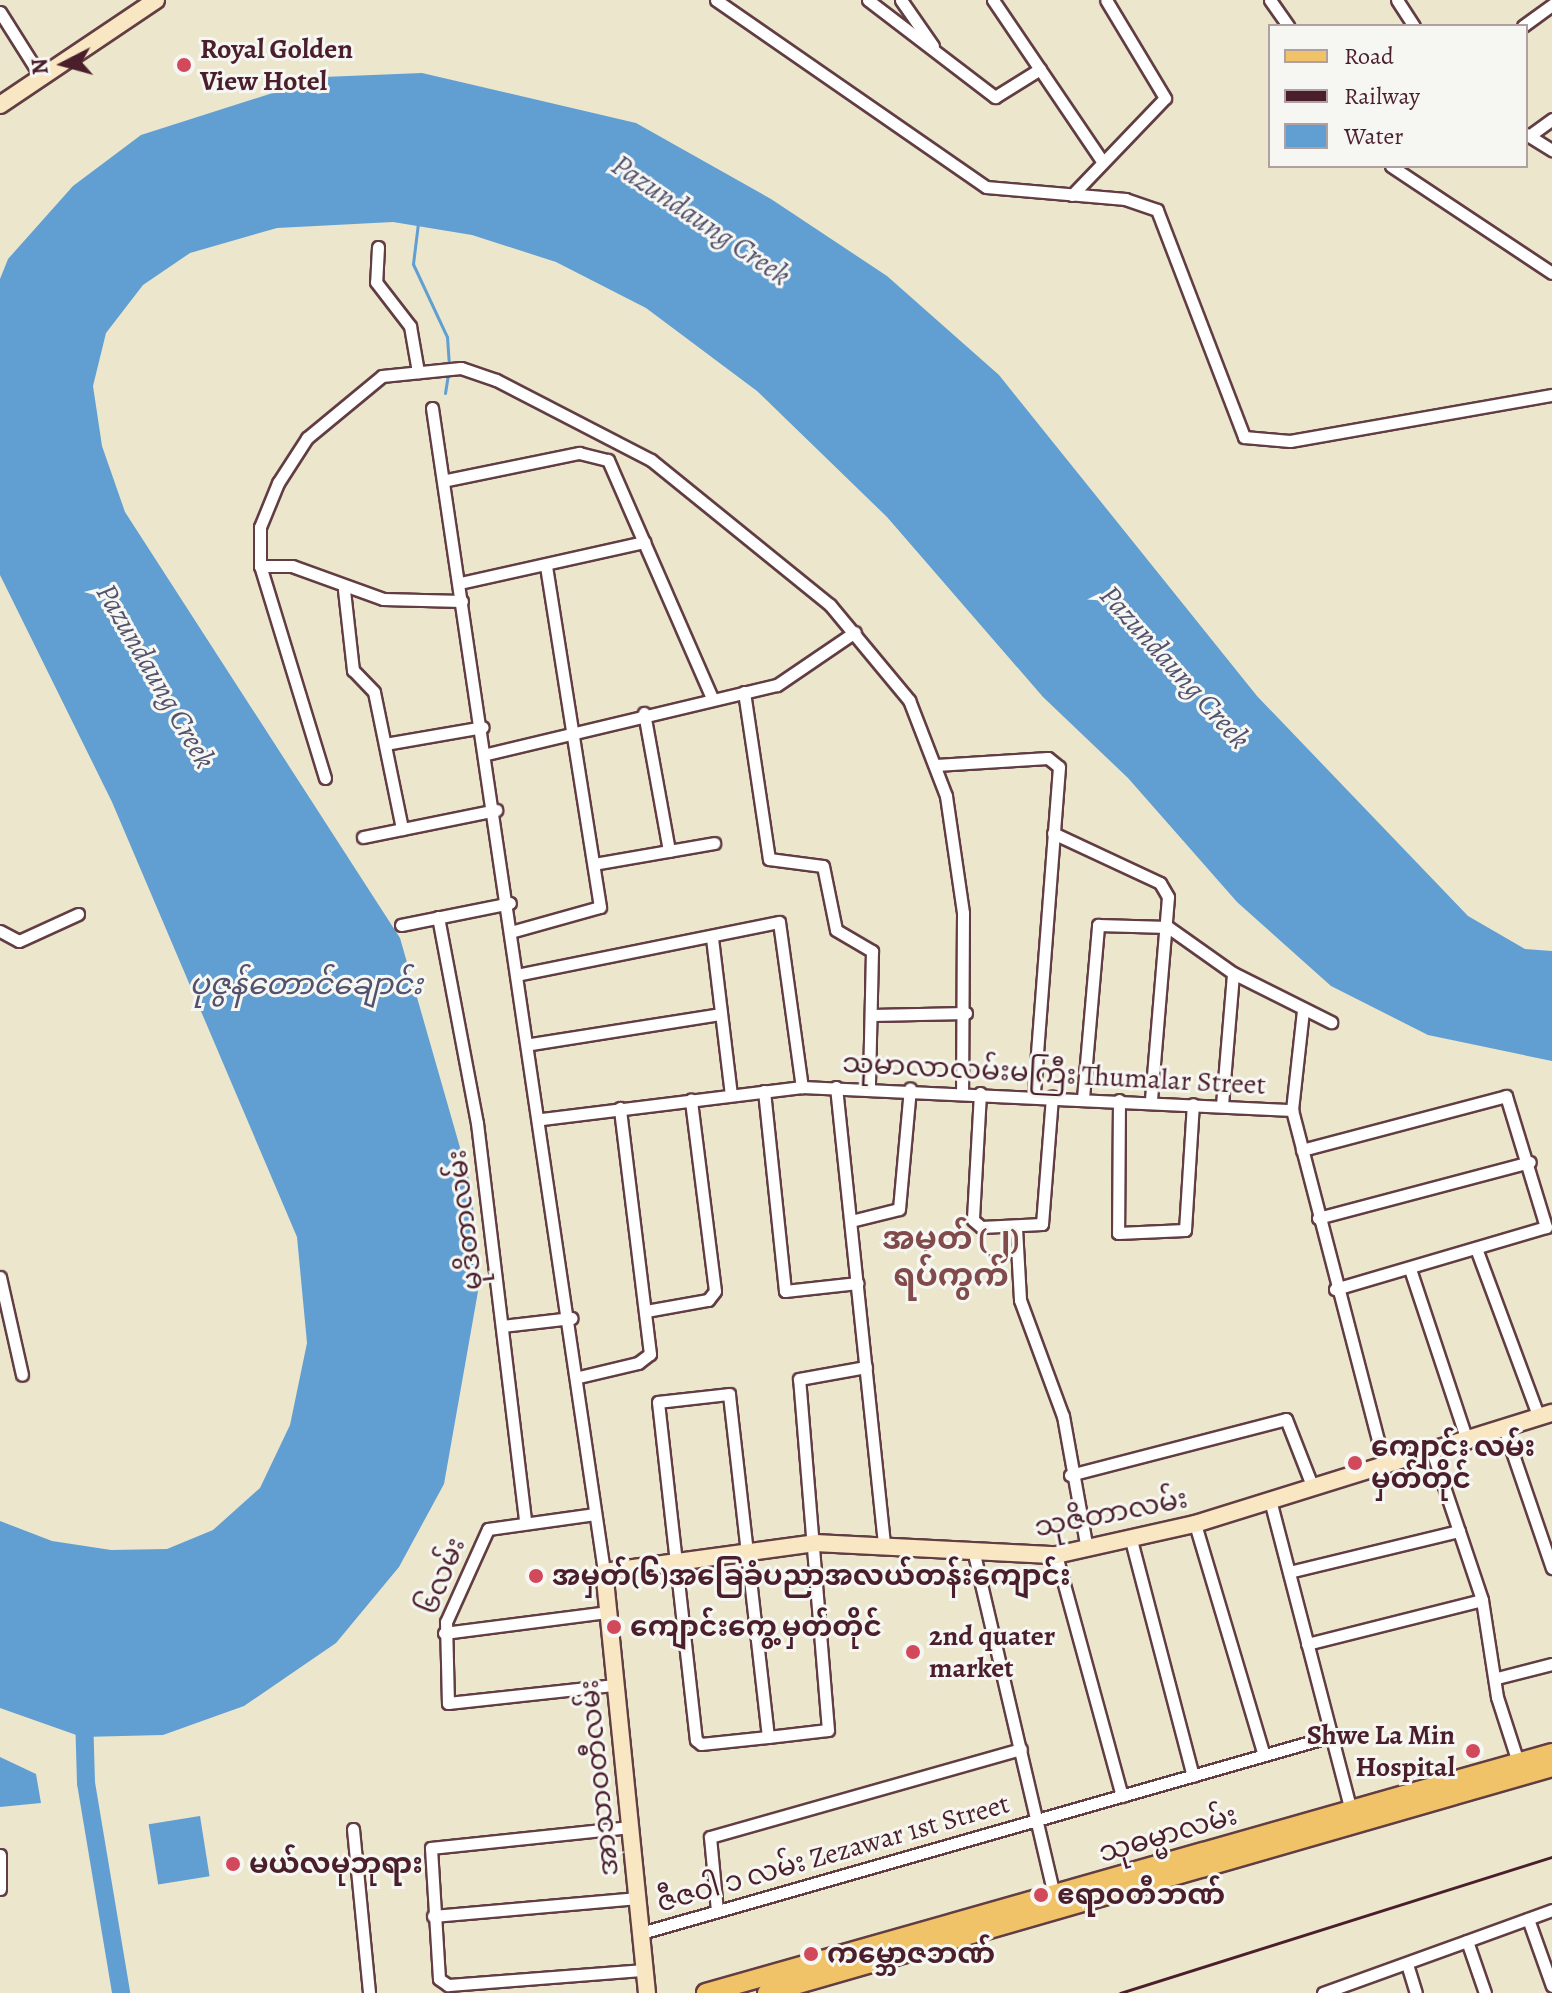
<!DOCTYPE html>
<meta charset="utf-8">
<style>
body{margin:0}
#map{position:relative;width:1552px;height:1993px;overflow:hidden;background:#ebe6cc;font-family:Alegreya,"Noto Sans Myanmar",serif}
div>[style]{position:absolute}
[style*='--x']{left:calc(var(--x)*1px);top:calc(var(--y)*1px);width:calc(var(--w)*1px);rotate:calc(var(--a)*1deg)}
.water>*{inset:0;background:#619fd3;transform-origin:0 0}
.stream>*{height:3px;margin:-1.5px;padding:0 1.5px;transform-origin:1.5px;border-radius:1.5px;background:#619fd3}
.river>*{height:18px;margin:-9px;padding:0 9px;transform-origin:9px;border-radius:9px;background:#619fd3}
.roads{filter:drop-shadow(2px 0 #623d43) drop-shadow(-2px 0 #623d43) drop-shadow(0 2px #623d43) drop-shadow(0 -2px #623d43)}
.minor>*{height:11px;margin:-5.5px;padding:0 5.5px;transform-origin:5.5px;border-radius:5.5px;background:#fff}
.secondary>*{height:16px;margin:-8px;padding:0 8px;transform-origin:8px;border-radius:8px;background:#f9e7c3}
.primary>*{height:18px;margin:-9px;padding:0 9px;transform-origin:9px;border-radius:9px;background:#f1c369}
.rail>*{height:3px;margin:-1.5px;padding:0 1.5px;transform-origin:1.5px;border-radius:1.5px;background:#4a1f2b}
.dots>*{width:22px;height:22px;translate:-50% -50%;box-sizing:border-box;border:4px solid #f6f6f2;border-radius:50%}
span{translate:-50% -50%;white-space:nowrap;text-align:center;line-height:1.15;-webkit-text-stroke:6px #f6f6f2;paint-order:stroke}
.poi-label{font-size:28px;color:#4a1f2b;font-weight:700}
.left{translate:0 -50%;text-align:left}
.right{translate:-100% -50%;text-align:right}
.street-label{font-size:28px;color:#4a1f2b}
.water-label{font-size:30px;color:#53526e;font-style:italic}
.quarter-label{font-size:32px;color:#804b4a;font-weight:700}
.legend{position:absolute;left:1268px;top:24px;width:260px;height:144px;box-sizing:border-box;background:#f6f6f2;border:2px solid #b1a0a2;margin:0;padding:10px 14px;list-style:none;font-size:24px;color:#4a1f2b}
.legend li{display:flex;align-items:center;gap:16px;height:40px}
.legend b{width:40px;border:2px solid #b1a0a2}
.north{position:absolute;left:24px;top:24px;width:80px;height:80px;-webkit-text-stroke:6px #f6f6f2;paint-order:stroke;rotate:264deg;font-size:22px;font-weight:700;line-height:32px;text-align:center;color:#4a1f2b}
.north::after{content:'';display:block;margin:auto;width:28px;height:36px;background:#4a1f2b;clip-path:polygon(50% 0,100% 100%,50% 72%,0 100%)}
</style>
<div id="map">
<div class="water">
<div style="clip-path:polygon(422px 73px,636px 123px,771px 199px,887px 276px,999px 375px,1257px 696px,1468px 916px,1525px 949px,1552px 951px,1552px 1061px,1428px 1035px,1331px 986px,1237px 902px,1128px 778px,1043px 697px,887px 517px,757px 391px,646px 308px,556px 262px,472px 235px,393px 222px,277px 228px,190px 253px,143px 285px,106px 333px,93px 386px,102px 446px,125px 512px,400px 938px,471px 1186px,480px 1280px,444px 1484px,399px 1567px,336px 1643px,244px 1706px,163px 1735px,82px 1737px,0 1708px,0 1521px,52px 1541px,111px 1550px,167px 1549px,213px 1530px,260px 1488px,290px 1425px,307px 1343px,297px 1237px,112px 802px,0 575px,0 279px,8px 259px,73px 186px,141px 135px,323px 77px)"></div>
<div style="clip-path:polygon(0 1757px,36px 1774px,41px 1803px,0 1807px)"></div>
<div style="left:200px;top:1816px;width:61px;height:52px;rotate:81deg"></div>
</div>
<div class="stream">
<div style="--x:418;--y:223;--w:41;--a:97"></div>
<div style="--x:413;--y:264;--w:81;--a:65"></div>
<div style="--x:447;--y:337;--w:29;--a:86"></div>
<div style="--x:445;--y:393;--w:20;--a:-81"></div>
</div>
<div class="river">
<div style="--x:84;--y:1715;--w:68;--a:88.3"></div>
<div style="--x:86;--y:1783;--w:213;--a:80.5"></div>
</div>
<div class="roads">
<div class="minor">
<div style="--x:716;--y:0;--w:328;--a:34.7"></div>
<div style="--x:986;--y:187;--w:140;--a:4.9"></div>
<div style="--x:1125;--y:199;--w:34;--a:19"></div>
<div style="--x:1157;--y:210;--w:243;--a:69"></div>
<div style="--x:1244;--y:437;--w:46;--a:5"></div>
<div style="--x:1290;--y:441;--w:266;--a:-10"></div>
<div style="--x:868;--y:0;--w:160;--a:37.4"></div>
<div style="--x:995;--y:97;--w:53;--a:-31.9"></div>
<div style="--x:901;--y:0;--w:56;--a:55.2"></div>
<div style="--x:993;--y:0;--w:194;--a:55.9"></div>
<div style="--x:1270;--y:0;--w:32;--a:55"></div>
<div style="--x:1397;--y:0;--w:31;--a:57"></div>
<div style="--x:0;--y:12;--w:77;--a:57.8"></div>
<div style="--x:1523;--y:26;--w:36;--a:-36"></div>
<div style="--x:1526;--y:134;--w:31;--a:32"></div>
<div style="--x:1529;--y:136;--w:29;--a:-36"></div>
<div style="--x:1391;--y:166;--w:193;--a:33.6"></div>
<div style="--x:1072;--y:195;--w:134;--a:-46.2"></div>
<div style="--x:1165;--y:98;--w:114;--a:-121"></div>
<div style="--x:378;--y:247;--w:35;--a:93"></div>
<div style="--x:376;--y:282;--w:56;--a:52.3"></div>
<div style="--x:410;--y:326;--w:47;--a:80.1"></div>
<div style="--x:432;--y:408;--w:1177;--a:81.59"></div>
<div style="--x:447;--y:480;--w:135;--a:-11.6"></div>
<div style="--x:579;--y:453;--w:30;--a:14"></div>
<div style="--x:608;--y:460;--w:260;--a:66.4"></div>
<div style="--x:260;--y:566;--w:32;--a:0"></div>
<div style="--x:292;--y:566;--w:97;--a:19.9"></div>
<div style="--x:383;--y:599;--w:79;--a:1.5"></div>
<div style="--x:460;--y:583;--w:189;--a:-12.6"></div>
<div style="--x:344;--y:590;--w:81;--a:83.6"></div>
<div style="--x:353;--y:670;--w:30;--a:46"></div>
<div style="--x:374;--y:692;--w:140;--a:78.4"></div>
<div style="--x:744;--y:692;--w:169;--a:81.5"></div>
<div style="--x:769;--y:859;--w:54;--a:7.4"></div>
<div style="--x:823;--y:866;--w:65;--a:78.5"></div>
<div style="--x:836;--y:930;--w:42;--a:30.3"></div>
<div style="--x:872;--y:951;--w:137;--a:91.3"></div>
<div style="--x:644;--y:713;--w:140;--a:79.7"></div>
<div style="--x:385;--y:744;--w:99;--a:-9.8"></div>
<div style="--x:487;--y:754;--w:298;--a:-13.4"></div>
<div style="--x:777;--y:685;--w:94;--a:-34.2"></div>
<div style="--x:936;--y:765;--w:112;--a:-3.6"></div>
<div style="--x:1048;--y:758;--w:14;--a:39"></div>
<div style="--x:1059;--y:767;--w:329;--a:94.4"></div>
<div style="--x:325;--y:778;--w:222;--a:-107"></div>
<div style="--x:260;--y:566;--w:39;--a:-90"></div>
<div style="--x:260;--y:527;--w:48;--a:-67.8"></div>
<div style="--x:278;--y:483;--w:54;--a:-57.2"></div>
<div style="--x:307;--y:438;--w:97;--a:-39.6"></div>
<div style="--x:382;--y:376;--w:79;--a:-5.8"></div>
<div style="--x:461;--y:368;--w:37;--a:19"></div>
<div style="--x:496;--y:380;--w:174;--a:27.3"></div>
<div style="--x:651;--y:460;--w:230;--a:39"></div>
<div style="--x:830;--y:605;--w:124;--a:50.3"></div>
<div style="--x:909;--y:700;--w:103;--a:68.9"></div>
<div style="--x:946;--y:796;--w:118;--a:81.7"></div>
<div style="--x:963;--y:913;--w:179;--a:90.3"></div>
<div style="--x:1053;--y:833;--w:118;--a:25"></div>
<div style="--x:1160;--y:883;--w:16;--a:60"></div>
<div style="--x:1168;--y:897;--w:205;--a:94.8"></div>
<div style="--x:363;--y:837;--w:136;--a:-11.5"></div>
<div style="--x:594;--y:864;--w:122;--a:-9.9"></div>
<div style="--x:438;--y:917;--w:210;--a:79.3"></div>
<div style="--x:477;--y:1123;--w:400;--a:83.1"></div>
<div style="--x:401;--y:925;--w:111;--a:-11.4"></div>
<div style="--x:1168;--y:927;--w:80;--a:35.3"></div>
<div style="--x:1233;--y:973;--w:110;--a:26.6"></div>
<div style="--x:0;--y:931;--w:21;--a:28"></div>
<div style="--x:19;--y:941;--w:65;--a:-24.6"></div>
<div style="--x:514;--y:931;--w:89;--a:-15.6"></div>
<div style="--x:600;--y:907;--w:346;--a:-99"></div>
<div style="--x:712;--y:938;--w:157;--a:83.1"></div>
<div style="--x:521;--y:974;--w:263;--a:-11.4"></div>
<div style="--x:779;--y:922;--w:167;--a:82.1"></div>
<div style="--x:872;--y:1015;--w:94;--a:-1.2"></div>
<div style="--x:531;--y:1044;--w:191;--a:-9"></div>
<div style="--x:836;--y:1087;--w:460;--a:84"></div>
<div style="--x:764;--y:1091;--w:201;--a:84"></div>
<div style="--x:785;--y:1291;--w:73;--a:-6.3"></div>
<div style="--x:980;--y:1093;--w:127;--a:93.2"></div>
<div style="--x:973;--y:1220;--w:11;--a:41"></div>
<div style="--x:981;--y:1227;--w:61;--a:-2.8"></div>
<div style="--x:1042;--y:1224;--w:128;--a:-85.5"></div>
<div style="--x:1083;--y:1098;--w:174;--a:-85"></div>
<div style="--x:1098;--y:925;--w:70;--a:1.6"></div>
<div style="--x:1119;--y:1100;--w:133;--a:90.4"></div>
<div style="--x:1118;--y:1233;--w:67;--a:-2.6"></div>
<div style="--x:1185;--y:1230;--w:126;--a:-86.4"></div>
<div style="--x:1222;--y:1105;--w:132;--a:-85.2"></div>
<div style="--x:1292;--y:1110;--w:101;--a:-83.7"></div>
<div style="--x:542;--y:1119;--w:262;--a:-7"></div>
<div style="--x:802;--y:1087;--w:491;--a:2.7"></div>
<div style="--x:1292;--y:1110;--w:370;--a:75.4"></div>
<div style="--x:1302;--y:1150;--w:211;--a:-14.8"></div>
<div style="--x:1506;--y:1096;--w:137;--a:73"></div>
<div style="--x:1546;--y:1227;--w:220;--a:163.6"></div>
<div style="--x:1318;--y:1218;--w:219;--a:-14.8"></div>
<div style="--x:851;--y:1221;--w:49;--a:-14"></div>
<div style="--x:899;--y:1209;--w:121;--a:-84.8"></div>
<div style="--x:1016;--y:1228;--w:72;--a:86.8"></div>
<div style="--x:1020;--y:1300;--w:124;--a:69.7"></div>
<div style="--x:1063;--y:1416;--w:135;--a:79.8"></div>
<div style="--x:1477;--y:1251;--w:178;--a:69.6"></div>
<div style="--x:1410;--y:1269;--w:183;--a:71.6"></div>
<div style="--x:0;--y:1277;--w:100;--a:77.3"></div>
<div style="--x:646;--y:1311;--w:63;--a:-10.1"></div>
<div style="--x:708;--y:1300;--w:11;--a:-52"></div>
<div style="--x:715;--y:1291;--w:193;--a:-97.2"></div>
<div style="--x:502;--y:1326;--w:70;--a:-6.5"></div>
<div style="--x:579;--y:1377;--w:61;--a:-13.3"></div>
<div style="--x:638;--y:1363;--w:15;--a:-37"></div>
<div style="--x:650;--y:1354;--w:248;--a:-97"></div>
<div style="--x:1505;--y:1431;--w:145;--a:71.1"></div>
<div style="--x:1433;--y:1454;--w:154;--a:71.4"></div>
<div style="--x:1482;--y:1600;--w:98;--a:81.2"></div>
<div style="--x:1497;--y:1697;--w:68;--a:72.1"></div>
<div style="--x:1070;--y:1475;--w:223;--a:-14.5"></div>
<div style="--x:1286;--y:1419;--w:74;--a:68.6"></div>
<div style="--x:1270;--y:1500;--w:320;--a:75.4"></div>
<div style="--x:595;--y:1514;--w:108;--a:172"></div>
<div style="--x:488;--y:1529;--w:102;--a:114.3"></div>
<div style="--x:446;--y:1622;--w:81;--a:88.6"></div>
<div style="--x:448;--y:1703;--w:168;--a:-6.2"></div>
<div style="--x:1195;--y:1524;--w:241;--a:73.4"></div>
<div style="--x:1131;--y:1540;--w:244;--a:75.3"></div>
<div style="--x:974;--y:1554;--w:350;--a:76.8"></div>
<div style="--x:1056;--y:1555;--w:250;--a:74.7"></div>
<div style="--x:1289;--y:1572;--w:175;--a:-13.6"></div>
<div style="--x:444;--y:1633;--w:164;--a:-7.3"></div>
<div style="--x:1307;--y:1644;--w:180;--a:-14.1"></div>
<div style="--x:1497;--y:1678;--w:57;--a:-14.3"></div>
<div style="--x:768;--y:1737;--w:345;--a:-96.5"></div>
<div style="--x:729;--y:1394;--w:71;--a:173.6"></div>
<div style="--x:658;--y:1402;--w:340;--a:83.6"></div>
<div style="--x:696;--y:1740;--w:6;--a:39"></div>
<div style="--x:701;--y:1744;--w:67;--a:-6"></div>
<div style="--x:768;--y:1737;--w:60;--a:-6.7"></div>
<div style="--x:828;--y:1730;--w:352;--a:-94.7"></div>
<div style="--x:799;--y:1379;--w:68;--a:-10.2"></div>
<div style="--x:630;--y:1827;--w:200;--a:174"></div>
<div style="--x:431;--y:1848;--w:131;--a:86.5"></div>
<div style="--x:439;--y:1979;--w:11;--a:34"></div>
<div style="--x:448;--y:1985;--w:198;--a:-4.4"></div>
<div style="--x:353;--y:1829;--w:165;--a:84.4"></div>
<div style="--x:0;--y:1855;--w:34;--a:90"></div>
<div style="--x:717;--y:1911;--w:74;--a:-95.4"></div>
<div style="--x:710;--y:1837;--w:323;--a:-15.8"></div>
<div style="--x:433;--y:1916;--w:206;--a:-5"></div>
<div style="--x:1528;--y:1919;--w:71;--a:70.3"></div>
<div style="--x:641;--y:1933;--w:718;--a:-15.93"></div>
<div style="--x:1467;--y:1941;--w:55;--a:70.9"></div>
<div style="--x:1407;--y:1964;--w:30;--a:73"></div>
<div style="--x:1323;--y:1993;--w:244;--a:-19.9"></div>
</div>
<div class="secondary">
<div style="--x:0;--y:105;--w:188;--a:-33.9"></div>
<div style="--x:647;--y:1993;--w:423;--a:-95.8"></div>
<div style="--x:604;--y:1572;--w:213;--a:-7.8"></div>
<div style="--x:815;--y:1543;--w:241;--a:2.9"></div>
<div style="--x:1056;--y:1555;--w:142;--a:-12.6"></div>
<div style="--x:1195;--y:1524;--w:374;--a:-17.3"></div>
</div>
<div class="primary">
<div style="--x:706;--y:1993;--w:879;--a:-15.84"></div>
<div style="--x:767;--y:1993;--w:817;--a:-16.06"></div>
</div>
</div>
<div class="rail">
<div style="--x:1120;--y:1993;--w:453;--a:-17.5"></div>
</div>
<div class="dots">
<div style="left:184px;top:65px;background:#d1495b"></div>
<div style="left:1355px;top:1463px;background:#d1495b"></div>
<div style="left:536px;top:1576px;background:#d1495b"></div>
<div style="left:614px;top:1627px;background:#d1495b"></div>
<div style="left:913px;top:1652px;background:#d1495b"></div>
<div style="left:1473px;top:1751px;background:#d1495b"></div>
<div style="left:233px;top:1864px;background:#d1495b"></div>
<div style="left:1041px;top:1895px;background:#d1495b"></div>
<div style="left:811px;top:1954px;background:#d1495b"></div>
</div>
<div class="poi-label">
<span class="left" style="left:200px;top:65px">Royal Golden<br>View Hotel</span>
<span class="left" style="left:1371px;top:1463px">ကျောင်း လမ်း<br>မှတ်တိုင်</span>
<span class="left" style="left:552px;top:1576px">အမှတ်(၆)အခြေခံပညာအလယ်တန်းကျောင်း</span>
<span class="left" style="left:630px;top:1627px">ကျောင်းကွေ့ မှတ်တိုင်</span>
<span class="left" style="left:929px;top:1652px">2nd quater<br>market</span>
<span class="right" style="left:1455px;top:1751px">Shwe La Min<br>Hospital</span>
<span class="left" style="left:249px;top:1864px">မယ်လမုဘုရား</span>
<span class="left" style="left:1057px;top:1895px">ဧရာဝတီဘဏ်</span>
<span class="left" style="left:827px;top:1954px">ကမ္ဘောဇဘဏ်</span>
</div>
<div class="street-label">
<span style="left:1054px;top:1074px;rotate:3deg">သုမာလာလမ်းမကြီး Thumalar Street</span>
<span style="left:465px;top:1220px;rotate:-97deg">မုဒိတာလမ်း</span>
<span style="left:1111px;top:1513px;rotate:-11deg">သုဇိတာလမ်း</span>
<span style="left:442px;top:1576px;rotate:-68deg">၆လမ်း</span>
<span style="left:599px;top:1778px;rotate:-96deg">အာသာဝတီလမ်း</span>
<span style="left:1168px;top:1834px;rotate:-16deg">သုဓမ္မာလမ်း</span>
<span style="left:833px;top:1853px;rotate:-16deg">ဇီဇဝါ ၁ လမ်း Zezawar 1st Street</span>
</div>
<div class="water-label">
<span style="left:701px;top:220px;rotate:34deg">Pazundaung Creek</span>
<span style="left:1175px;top:667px;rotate:48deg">Pazundaung Creek</span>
<span style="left:156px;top:676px;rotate:60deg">Pazundaung Creek</span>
<span style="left:306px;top:984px">ပုဇွန်တောင်ချောင်း</span>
</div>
<div class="quarter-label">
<span style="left:951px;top:1257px">အမှတ် (၂)<br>ရပ်ကွက်</span>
</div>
<ul class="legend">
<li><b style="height:10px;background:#f1c369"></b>Road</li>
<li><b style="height:10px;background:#4a1f2b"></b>Railway</li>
<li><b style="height:22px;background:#619fd3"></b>Water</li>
</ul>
<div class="north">N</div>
</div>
